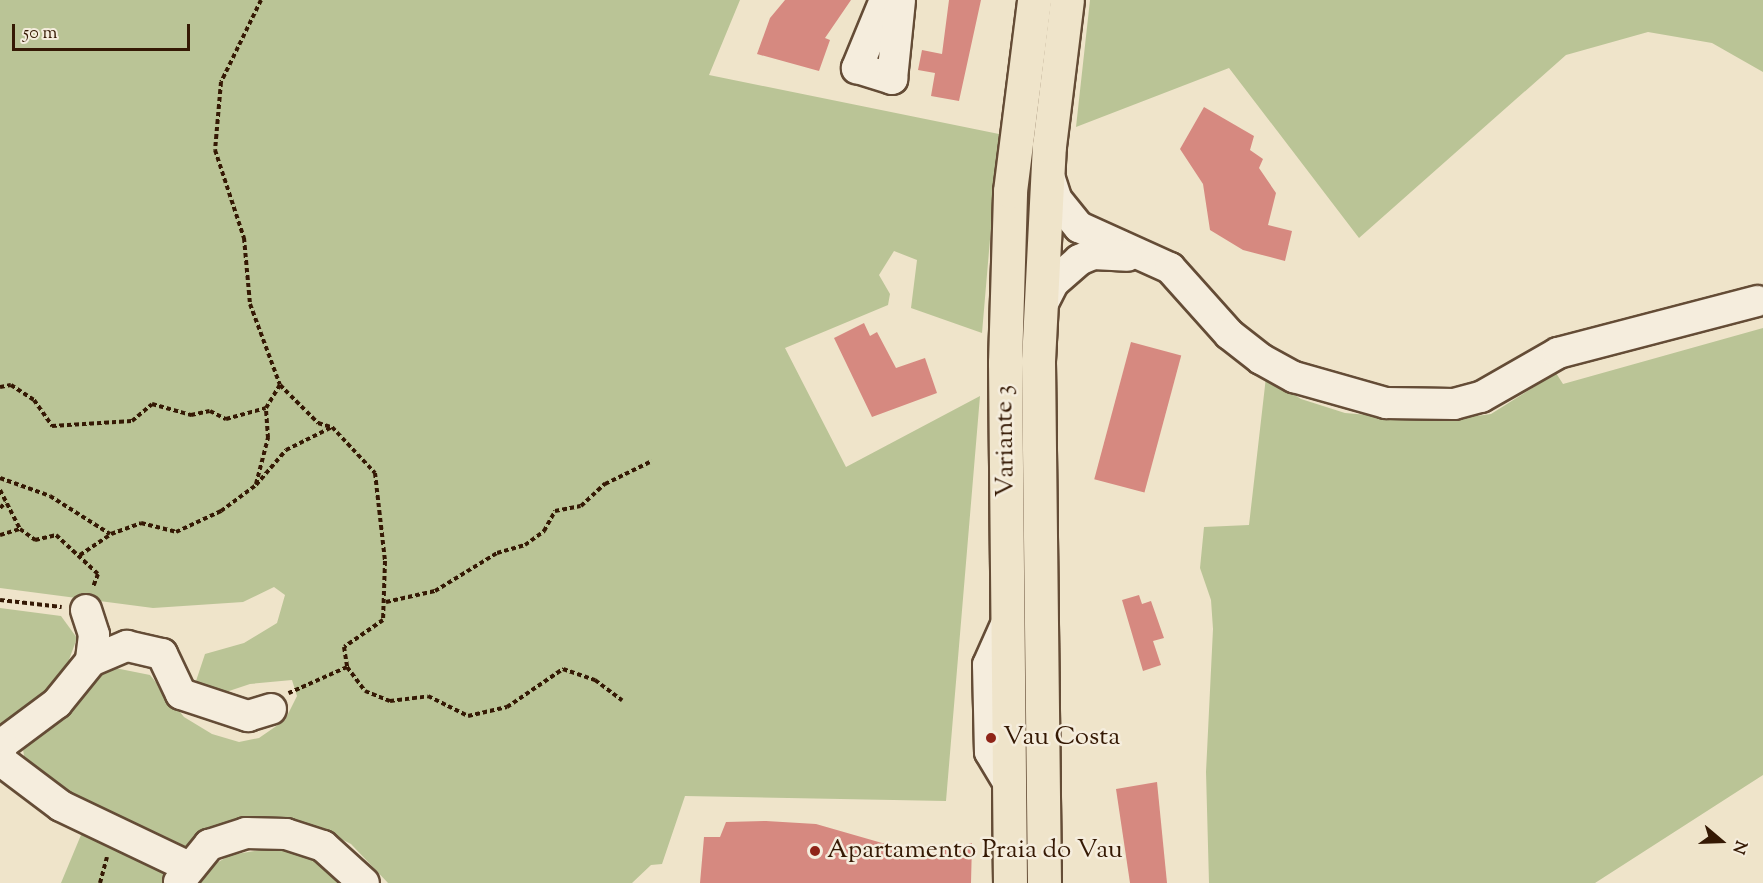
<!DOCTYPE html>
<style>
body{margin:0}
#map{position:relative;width:1763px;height:883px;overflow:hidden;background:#efe4ca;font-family:"Sorts Mill Goudy",serif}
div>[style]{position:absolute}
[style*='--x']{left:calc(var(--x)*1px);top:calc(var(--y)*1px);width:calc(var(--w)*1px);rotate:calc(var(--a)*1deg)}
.green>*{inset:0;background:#bac496}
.building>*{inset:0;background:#d68980;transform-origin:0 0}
.path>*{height:4px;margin-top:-2px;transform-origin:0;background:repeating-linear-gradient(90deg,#351904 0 4.5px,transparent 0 7.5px)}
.roads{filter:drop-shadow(2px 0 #644c36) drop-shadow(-2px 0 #644c36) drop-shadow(0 2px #644c36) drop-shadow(0 -2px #644c36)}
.minor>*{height:30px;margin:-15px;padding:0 15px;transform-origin:15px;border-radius:15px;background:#f5eddd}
.major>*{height:33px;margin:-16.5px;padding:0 16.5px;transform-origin:16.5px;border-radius:16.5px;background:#efe4ca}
.dots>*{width:16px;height:16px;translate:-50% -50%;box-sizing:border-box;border:3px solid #f5eddd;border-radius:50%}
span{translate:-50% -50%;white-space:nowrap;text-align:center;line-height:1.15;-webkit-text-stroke:5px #f5eddd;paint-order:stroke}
.street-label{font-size:26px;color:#351904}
.poi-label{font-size:26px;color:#351904}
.left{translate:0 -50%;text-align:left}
.north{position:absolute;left:1691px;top:811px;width:60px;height:60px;-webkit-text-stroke:4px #f5eddd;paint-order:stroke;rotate:109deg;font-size:16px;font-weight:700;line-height:24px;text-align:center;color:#351904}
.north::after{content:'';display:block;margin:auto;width:21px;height:27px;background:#351904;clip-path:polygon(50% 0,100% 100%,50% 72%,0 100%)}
.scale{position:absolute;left:12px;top:24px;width:178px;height:27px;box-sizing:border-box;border:3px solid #351904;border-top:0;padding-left:8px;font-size:18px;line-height:21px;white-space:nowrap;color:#351904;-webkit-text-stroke:4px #f5eddd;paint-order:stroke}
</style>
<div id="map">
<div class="green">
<div style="clip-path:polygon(0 0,740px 0,709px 75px,999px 134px,982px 333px,911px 308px,917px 260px,894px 251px,879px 275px,890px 294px,888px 305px,785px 348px,846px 467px,980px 396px,946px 801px,685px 796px,662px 864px,651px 865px,632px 883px,388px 883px,351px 844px,314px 826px,264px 818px,190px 850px,67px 795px,25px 762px,22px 743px,110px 667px,150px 675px,184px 717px,212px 734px,239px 742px,259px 738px,285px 720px,297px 696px,292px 680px,250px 684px,217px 695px,196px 681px,205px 654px,244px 643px,277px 623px,285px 595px,274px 587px,243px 602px,153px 608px,0 588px)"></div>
<div style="clip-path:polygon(1090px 0,1763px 0,1763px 72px,1712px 43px,1648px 32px,1566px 55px,1359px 238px,1229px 68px,1076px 127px)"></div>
<div style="clip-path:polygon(1763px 328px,1763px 775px,1595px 883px,1209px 883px,1206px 772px,1213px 629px,1211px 600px,1200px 568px,1204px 527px,1249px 525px,1266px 377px,1301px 399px,1345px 413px,1440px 421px,1491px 414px,1556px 373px,1563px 384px)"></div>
<div style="clip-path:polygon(0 608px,61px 616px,77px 638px,58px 690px,0 734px)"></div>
<div style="clip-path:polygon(86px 823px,170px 871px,166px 883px,61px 883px)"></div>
<div style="clip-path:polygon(292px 845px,352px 883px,196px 883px,205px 870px,230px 855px)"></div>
</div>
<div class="building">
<div style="clip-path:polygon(785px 0,851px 0,825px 38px,830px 40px,819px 71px,757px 54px,770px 18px)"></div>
<div style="clip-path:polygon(949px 0,981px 0,959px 101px,931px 96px,935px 73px,918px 70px,922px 50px,942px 54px)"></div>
<div style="clip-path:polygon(1204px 107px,1254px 136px,1250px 150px,1263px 159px,1259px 168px,1276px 193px,1268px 225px,1292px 231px,1285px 261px,1243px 250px,1210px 230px,1203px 184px,1180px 149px)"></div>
<div style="clip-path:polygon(864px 323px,870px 336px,877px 332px,896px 368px,925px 358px,937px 393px,872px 417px,834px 338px)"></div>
<div style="left:1131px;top:342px;width:52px;height:142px;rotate:15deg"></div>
<div style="clip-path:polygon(1139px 595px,1142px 604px,1151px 601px,1164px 638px,1153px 641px,1161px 665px,1143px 671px,1122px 600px)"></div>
<div style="clip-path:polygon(1157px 782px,1167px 883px,1130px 883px,1116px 789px)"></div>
<div style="clip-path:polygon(766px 821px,816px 824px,903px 849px,924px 846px,928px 854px,972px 843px,971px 883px,700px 883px,704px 837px,720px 837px,726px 822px)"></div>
</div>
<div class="path">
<div style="--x:261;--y:0;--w:91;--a:116"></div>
<div style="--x:221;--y:82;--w:68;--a:95"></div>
<div style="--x:215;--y:150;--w:93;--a:71.8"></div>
<div style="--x:244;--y:238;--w:66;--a:84.8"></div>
<div style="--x:250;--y:304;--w:86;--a:69.7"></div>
<div style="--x:280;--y:385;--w:54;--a:45"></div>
<div style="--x:318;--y:423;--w:14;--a:17"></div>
<div style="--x:0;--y:387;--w:11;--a:-10"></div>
<div style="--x:11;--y:385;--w:27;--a:33"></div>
<div style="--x:34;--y:400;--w:32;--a:55"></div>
<div style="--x:52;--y:426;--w:80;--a:-3.6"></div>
<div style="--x:132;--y:421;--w:26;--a:-40"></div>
<div style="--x:152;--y:404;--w:41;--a:15.8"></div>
<div style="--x:191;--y:415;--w:19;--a:-12"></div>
<div style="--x:210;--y:411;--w:18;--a:27"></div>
<div style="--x:226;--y:419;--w:41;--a:-15.4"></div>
<div style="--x:0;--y:478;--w:53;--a:19.8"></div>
<div style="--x:50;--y:496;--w:71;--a:32.3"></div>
<div style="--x:256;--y:484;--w:48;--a:-75.4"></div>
<div style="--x:268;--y:438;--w:30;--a:-94"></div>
<div style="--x:266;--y:408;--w:27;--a:-59"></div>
<div style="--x:0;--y:490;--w:44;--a:62.9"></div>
<div style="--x:20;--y:529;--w:19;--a:36"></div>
<div style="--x:35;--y:540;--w:22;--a:-13"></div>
<div style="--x:56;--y:535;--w:57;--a:42.9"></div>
<div style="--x:98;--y:574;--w:14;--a:111"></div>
<div style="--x:0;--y:508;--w:8;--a:-45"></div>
<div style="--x:0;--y:535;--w:21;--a:-17"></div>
<div style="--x:80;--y:555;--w:37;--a:-34"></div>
<div style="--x:111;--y:534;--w:32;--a:-20"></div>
<div style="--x:141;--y:523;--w:36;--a:14"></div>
<div style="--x:176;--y:532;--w:50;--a:-25"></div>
<div style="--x:221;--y:511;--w:44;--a:-36.6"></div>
<div style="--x:256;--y:485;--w:46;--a:-49.4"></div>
<div style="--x:286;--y:450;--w:51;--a:-26.6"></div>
<div style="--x:332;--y:427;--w:63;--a:46.9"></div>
<div style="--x:375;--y:473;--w:89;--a:83.5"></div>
<div style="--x:385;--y:561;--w:59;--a:91.9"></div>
<div style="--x:383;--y:620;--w:47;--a:145.3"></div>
<div style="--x:344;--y:647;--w:20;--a:81"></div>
<div style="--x:347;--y:667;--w:64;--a:155.9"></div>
<div style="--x:0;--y:600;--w:62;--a:6.4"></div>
<div style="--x:386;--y:602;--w:50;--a:-12.7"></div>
<div style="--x:435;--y:591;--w:73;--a:-31.5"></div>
<div style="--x:497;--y:553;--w:29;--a:-16"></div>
<div style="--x:525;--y:545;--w:24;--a:-36"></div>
<div style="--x:544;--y:531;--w:23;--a:-61"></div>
<div style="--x:555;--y:511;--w:26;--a:-11"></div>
<div style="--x:581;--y:506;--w:33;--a:-43"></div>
<div style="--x:605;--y:484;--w:52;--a:-26.1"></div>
<div style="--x:347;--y:667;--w:30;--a:53"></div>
<div style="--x:365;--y:691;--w:27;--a:22"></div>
<div style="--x:390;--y:701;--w:38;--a:-7"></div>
<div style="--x:428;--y:696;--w:45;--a:26.6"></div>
<div style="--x:468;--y:716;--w:40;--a:-13"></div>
<div style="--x:507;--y:707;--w:68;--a:-34.2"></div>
<div style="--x:563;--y:669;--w:34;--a:19"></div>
<div style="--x:595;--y:680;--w:34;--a:37"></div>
<div style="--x:100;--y:883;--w:27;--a:-75"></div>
</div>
<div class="roads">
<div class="minor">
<div style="--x:885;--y:0;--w:74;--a:112.4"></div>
<div style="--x:857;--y:68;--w:37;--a:17"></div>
<div style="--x:892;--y:79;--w:79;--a:-84.2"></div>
<div style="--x:1048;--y:173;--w:28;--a:72"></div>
<div style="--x:1057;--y:200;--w:35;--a:51"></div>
<div style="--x:1079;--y:227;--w:100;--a:24.3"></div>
<div style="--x:1170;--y:268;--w:89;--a:48.2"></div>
<div style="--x:1229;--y:334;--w:41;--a:38"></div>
<div style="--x:1261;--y:359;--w:38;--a:29"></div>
<div style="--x:1294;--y:377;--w:96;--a:15.8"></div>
<div style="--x:1386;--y:403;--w:68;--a:0.8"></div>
<div style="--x:1454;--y:404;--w:28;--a:-15"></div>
<div style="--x:1481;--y:397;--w:89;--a:-29.7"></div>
<div style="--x:1558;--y:353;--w:206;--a:-14.6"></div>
<div style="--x:1041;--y:307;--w:27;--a:-63"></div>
<div style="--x:1053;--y:283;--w:35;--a:-41"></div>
<div style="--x:1079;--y:260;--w:15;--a:-23"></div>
<div style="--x:1093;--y:254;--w:34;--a:3"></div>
<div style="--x:86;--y:610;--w:26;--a:72"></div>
<div style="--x:94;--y:635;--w:26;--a:97"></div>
<div style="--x:91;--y:661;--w:54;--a:129"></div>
<div style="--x:57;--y:703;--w:69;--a:143.3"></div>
<div style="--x:2;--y:744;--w:16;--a:97"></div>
<div style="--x:0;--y:760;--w:76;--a:37"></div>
<div style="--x:61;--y:806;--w:140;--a:25.5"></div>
<div style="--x:1008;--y:620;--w:49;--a:114"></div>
<div style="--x:988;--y:665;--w:87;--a:88.7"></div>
<div style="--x:990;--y:752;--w:37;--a:59"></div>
<div style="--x:91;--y:661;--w:39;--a:-23"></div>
<div style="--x:127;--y:646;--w:36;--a:13"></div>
<div style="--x:162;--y:654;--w:44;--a:64.6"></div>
<div style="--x:181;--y:694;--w:71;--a:18.2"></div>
<div style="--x:248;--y:716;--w:24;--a:-17"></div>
<div style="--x:179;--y:882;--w:48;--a:-51"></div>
<div style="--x:209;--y:845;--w:39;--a:-18"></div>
<div style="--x:246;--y:833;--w:40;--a:1.4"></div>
<div style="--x:286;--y:834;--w:39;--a:18"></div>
<div style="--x:323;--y:846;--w:55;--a:42.1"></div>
</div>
<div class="major">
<div style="--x:1010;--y:883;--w:520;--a:-90.55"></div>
<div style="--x:1005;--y:363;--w:172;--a:-88.3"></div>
<div style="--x:1010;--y:191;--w:193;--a:-82.8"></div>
<div style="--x:1044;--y:883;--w:522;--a:-90.66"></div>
<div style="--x:1038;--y:361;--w:215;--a:-87.1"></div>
<div style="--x:1049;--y:146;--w:147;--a:-83"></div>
</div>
</div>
<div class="dots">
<div style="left:991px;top:738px;background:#8f2418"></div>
<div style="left:815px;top:851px;background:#8f2418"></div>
</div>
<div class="street-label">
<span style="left:1006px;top:441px;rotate:-91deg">Variante 3</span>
</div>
<div class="poi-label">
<span class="left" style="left:1003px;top:738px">Vau Costa</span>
<span class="left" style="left:827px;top:851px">Apartamento Praia do Vau</span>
</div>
<div class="north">N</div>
<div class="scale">50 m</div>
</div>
